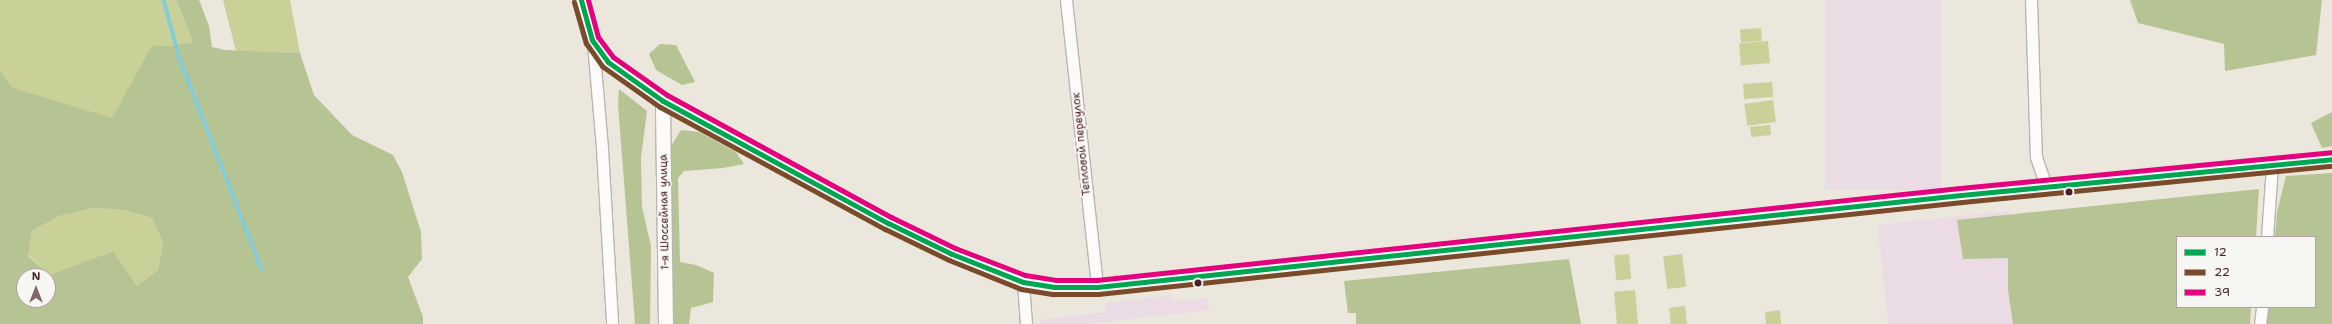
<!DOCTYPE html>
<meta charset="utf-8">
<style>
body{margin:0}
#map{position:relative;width:2332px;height:324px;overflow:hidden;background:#ebe7dc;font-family:"Shantell Sans",sans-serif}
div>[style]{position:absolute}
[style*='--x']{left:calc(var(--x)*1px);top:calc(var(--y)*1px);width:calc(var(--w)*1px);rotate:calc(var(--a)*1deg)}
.built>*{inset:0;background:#eadbe5;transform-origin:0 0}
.green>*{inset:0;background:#c9d098;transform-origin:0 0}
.forest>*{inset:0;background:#b6c393}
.stream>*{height:3.5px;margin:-1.75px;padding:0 1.75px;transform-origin:1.75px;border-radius:1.75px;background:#85ccd8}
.roads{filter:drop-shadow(1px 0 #bbb4af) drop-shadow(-1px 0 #bbb4af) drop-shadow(0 1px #bbb4af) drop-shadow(0 -1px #bbb4af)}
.minor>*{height:11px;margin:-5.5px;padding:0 5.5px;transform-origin:5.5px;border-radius:5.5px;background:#fcfbfa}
.tertiary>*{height:14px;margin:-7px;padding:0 7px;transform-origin:7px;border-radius:7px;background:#fcfbfa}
.secondary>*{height:16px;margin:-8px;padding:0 8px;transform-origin:8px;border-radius:8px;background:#fcfbfa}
.bus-1>*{height:5px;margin:-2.5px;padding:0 2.5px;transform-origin:2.5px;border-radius:2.5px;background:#00a651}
.bus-2>*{height:5px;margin:-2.5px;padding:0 2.5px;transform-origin:2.5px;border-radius:2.5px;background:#7a4b2a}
.bus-3>*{height:5px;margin:-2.5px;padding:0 2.5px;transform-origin:2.5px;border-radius:2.5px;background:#e5007d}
.dots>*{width:11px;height:11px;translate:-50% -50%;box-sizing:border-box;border:2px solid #f6f6f2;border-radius:50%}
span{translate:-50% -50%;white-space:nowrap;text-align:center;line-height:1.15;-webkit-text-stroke:3.5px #f6f6f2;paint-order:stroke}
.street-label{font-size:11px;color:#4a1f2b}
.legend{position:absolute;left:2176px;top:236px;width:140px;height:72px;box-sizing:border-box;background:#f6f6f2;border:1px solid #b1a0a2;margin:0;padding:5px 7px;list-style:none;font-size:12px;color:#4a1f2b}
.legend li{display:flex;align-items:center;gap:8px;height:20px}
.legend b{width:20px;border:1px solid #b1a0a2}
.north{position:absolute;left:16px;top:268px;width:40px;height:40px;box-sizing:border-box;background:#f6f6f2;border:1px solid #b1a0a2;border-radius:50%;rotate:0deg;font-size:11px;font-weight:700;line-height:16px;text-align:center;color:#4a1f2b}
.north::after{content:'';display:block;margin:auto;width:14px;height:18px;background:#826569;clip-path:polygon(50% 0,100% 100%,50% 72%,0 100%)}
</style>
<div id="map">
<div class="built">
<div style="left:1825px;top:0;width:116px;height:190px"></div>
<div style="left:2009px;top:211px;width:114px;height:132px;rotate:84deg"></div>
<div style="clip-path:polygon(1171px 295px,1172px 302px,1208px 298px,1209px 310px,1088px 324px,1041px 324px,1040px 320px,1106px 312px,1105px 303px)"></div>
</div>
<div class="green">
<div style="clip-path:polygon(0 0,176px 0,193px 42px,170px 46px,152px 45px,112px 119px,13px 88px,0 71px)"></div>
<div style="clip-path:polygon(223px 0,290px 0,300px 53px,236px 51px)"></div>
<div style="left:1761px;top:28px;width:13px;height:21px;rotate:86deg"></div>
<div style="left:1768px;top:41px;width:22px;height:29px;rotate:85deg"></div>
<div style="left:1772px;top:82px;width:15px;height:29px;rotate:86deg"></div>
<div style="left:1773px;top:100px;width:22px;height:29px;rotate:82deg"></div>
<div style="left:1770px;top:125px;width:10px;height:20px;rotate:84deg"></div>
<div style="clip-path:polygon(94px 208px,124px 210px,152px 218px,163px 243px,158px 270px,137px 286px,113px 251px,49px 275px,28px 255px,32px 231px,59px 216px)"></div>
<div style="left:1629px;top:254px;width:25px;height:15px;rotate:85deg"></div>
<div style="left:1682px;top:254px;width:33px;height:19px;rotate:83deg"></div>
<div style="left:1635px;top:290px;width:34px;height:21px;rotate:85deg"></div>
<div style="left:1685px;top:306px;width:18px;height:16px;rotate:84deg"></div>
<div style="clip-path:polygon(1780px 310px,1781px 324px,1766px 324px,1765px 312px)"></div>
</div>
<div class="forest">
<div style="clip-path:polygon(evenodd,176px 0,199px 0,209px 26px,212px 47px,225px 50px,300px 53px,314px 95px,352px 135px,393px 155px,402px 172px,421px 232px,422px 259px,408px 277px,423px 317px,423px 324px,0 324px,0 71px,13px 88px,112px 118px,152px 45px,170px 46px,193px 42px,176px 0,94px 208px,124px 210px,152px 218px,163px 243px,158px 270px,137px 286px,113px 251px,49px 275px,28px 256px,32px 231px,59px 216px,94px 208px,176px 0,24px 276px,48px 276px,48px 300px,24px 300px,24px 276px)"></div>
<div style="clip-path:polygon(2130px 0,2322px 0,2316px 55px,2225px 71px,2224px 44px,2138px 23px)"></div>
<div style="clip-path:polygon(660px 44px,676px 45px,695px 82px,682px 85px,656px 70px,649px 54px)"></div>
<div style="clip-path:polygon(619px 89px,647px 111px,641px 158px,642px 207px,651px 246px,650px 324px,635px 324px,618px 104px)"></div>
<div style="clip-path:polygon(2332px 112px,2332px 146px,2322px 148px,2311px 123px)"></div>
<div style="clip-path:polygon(681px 130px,699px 132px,736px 152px,744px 164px,723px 168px,684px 171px,678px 178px,680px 262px,696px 265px,714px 273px,713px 302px,691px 308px,689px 324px,672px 324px,671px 146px)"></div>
<div style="clip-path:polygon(2332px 173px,2332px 324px,2266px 324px,2268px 307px,2315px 307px,2315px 237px,2275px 237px,2277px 212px,2286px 176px)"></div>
<div style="clip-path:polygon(2259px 189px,2256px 237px,2177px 237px,2177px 307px,2251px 307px,2250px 324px,2013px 324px,2008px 290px,2008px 258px,1963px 259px,1957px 220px)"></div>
<div style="clip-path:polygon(1569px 259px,1581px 324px,1356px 324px,1356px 313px,1348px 313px,1344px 281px)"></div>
</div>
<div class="stream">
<div style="--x:164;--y:0;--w:61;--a:74.8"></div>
<div style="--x:180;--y:59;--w:225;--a:68.7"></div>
</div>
<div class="roads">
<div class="minor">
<div style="--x:1066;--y:0;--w:289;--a:83.8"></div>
<div style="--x:2031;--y:0;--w:157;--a:88.2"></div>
<div style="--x:2036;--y:157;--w:21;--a:71"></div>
<div style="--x:2043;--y:177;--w:10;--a:84"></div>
<div style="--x:593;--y:43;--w:105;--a:85.1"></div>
<div style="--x:602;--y:148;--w:176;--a:86.7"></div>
<div style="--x:2267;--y:237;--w:72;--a:-86"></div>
<div style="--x:1023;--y:282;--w:42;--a:85.9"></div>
<div style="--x:2260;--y:324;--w:17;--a:-83"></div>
</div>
<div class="tertiary">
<div style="--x:666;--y:324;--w:223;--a:-90.8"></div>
<div style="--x:663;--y:101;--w:256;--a:28.5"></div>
<div style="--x:888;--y:223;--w:71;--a:25.8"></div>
<div style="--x:952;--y:254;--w:76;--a:21.5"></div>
<div style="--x:1023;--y:282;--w:32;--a:9"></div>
<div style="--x:1055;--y:287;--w:42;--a:0"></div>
<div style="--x:1097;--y:287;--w:869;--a:-6.08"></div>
<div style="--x:1961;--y:195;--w:373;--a:-5.5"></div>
</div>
<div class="secondary">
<div style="--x:581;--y:0;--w:41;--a:74.6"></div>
<div style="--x:592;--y:40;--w:27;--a:54"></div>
<div style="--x:608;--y:62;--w:67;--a:35.3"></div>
</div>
</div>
<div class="bus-1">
<div style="--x:581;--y:0;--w:41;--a:74.6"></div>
<div style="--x:592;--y:40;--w:27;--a:54"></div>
<div style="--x:608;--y:62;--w:67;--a:35.3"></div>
<div style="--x:663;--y:101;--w:256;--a:28.5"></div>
<div style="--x:888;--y:223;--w:71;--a:25.8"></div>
<div style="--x:952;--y:254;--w:76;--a:21.5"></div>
<div style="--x:1023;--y:282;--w:32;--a:9"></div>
<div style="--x:1055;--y:287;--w:42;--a:0"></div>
<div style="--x:1097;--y:287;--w:869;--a:-6.08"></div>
<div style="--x:1961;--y:195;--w:373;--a:-5.5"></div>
</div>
<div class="bus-2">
<div style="--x:574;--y:2;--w:43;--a:73.7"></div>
<div style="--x:586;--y:43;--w:28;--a:55"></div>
<div style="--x:602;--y:66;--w:71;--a:35.3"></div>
<div style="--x:660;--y:107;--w:256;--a:28.5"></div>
<div style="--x:885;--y:229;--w:71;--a:25.8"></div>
<div style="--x:949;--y:260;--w:78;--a:21.9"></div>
<div style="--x:1021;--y:289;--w:33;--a:9"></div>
<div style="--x:1054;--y:294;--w:44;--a:0"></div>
<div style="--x:1098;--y:294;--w:869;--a:-6.08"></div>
<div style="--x:1962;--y:202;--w:372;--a:-5.6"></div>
</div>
<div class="bus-3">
<div style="--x:588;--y:0;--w:38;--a:75"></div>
<div style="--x:598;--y:37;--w:25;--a:53"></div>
<div style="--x:613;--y:57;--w:66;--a:35.1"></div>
<div style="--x:667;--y:95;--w:255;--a:28.6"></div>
<div style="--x:891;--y:217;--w:71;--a:25.8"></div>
<div style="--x:955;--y:248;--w:75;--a:21.1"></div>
<div style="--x:1025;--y:275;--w:31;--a:9"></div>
<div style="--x:1056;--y:280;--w:41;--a:0"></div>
<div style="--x:1097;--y:280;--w:868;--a:-6.09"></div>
<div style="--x:1960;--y:188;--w:373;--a:-5.5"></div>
</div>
<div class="dots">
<div style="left:2069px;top:192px;background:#4a1f2b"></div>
<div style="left:1198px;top:283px;background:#4a1f2b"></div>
</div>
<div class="street-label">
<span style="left:1082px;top:144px;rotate:-96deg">Тепловой переулок</span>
<span style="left:665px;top:212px;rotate:-91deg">1-я Шоссейная улица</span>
</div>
<ul class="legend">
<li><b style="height:5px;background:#00a651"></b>12</li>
<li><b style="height:5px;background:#7a4b2a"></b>22</li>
<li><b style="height:5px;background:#e5007d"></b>39</li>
</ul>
<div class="north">N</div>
</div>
